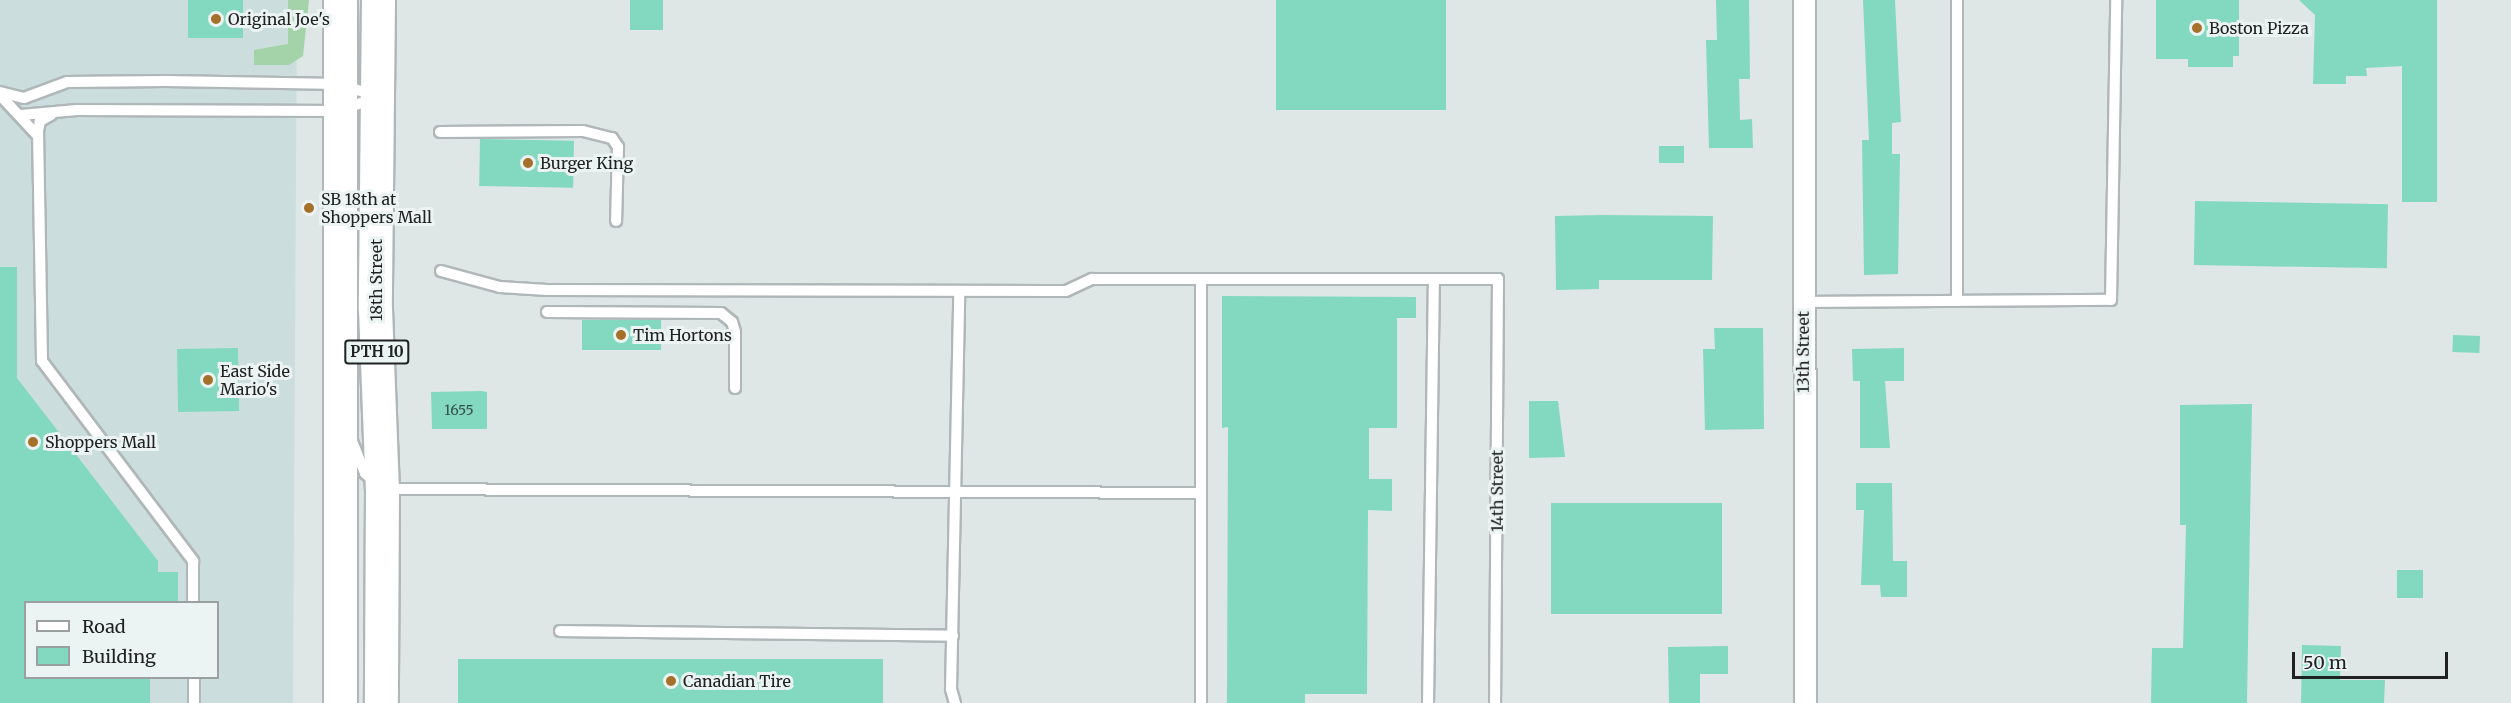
<!DOCTYPE html>
<style>
body{margin:0}
#map{position:relative;width:2511px;height:703px;overflow:hidden;background:#dfe6e6;font-family:Merriweather,serif}
div>[style]{position:absolute}
[style*='--x']{left:calc(var(--x)*1px);top:calc(var(--y)*1px);width:calc(var(--w)*1px);rotate:calc(var(--a)*1deg)}
.built>*{inset:0;background:#cdd}
.green>*{inset:0;background:#a4d2a9}
.building>*{inset:0;background:#82d9bf;transform-origin:0 0}
.roads{filter:drop-shadow(2px 0 #b0b7b8) drop-shadow(-2px 0 #b0b7b8) drop-shadow(0 2px #b0b7b8) drop-shadow(0 -2px #b0b7b8)}
.lane>*{height:10px;margin:-5px;padding:0 5px;transform-origin:5px;border-radius:5px;background:#fff}
.street>*{height:21px;margin:-10.5px;padding:0 10.5px;transform-origin:10.5px;border-radius:10.5px;background:#fff}
.primary>*{height:33px;margin:-16.5px;padding:0 16.5px;transform-origin:16.5px;border-radius:16.5px;background:#fff}
.dots>*{width:16px;height:16px;translate:-50% -50%;box-sizing:border-box;border:3px solid #ecf3f3;border-radius:50%}
span{translate:-50% -50%;white-space:nowrap;text-align:center;line-height:1.15;-webkit-text-stroke:6px #ecf3f3;paint-order:stroke}
.number-label{font-size:14px;color:#385049}
.number-label span{-webkit-text-stroke-width:0}
.shield-label span{padding:2px 4px;background:#ecf3f3;border:2px solid;border-radius:4px;-webkit-text-stroke-width:0}
.shield-label{font-size:15px;color:#202222;font-weight:700}
.poi-label{font-size:16px;color:#202222}
.left{translate:0 -50%;text-align:left}
.street-label{font-size:16px;color:#202222}
.legend{position:absolute;left:24px;top:601px;width:195px;height:78px;box-sizing:border-box;background:#ecf3f3;border:2px solid #9a9f9f;margin:0;padding:8px 10px;list-style:none;font-size:18px;color:#202222}
.legend li{display:flex;align-items:center;gap:12px;height:30px}
.legend b{width:30px;border:2px solid #9a9f9f}
.scale{position:absolute;left:2292px;top:652px;width:156px;height:27px;box-sizing:border-box;border:3px solid #202222;border-top:0;padding-left:8px;font-size:18px;line-height:21px;white-space:nowrap;color:#202222;-webkit-text-stroke:4px #ecf3f3;paint-order:stroke}
</style>
<div id="map">
<div class="built">
<div style="clip-path:polygon(evenodd,0 0,297px 0,293px 703px,0 703px,0 0,26px 602px,218px 602px,218px 678px,26px 678px,26px 602px)"></div>
</div>
<div class="green">
<div style="clip-path:polygon(288px 0,309px 0,303px 56px,289px 65px,254px 65px,254px 50px,288px 44px)"></div>
</div>
<div class="building">
<div style="left:188px;top:0;width:55px;height:38px"></div>
<div style="left:630px;top:0;width:33px;height:30px"></div>
<div style="left:1276px;top:0;width:170px;height:110px"></div>
<div style="clip-path:polygon(1716px 0,1749px 0,1750px 79px,1739px 79px,1740px 120px,1752px 119px,1753px 148px,1709px 148px,1706px 40px,1717px 40px)"></div>
<div style="clip-path:polygon(1863px 0,1895px 0,1901px 122px,1892px 123px,1892px 154px,1900px 154px,1898px 274px,1864px 275px,1862px 140px,1869px 140px)"></div>
<div style="clip-path:polygon(2156px 0,2239px 0,2239px 56px,2233px 56px,2233px 67px,2188px 67px,2188px 59px,2156px 59px)"></div>
<div style="clip-path:polygon(2299px 0,2437px 0,2437px 202px,2402px 202px,2402px 66px,2366px 68px,2367px 76px,2346px 76px,2346px 84px,2313px 84px,2315px 15px)"></div>
<div style="left:480px;top:139px;width:94px;height:47px;rotate:1deg"></div>
<div style="left:1659px;top:146px;width:25px;height:17px"></div>
<div style="left:2195px;top:201px;width:193px;height:64px;rotate:1deg"></div>
<div style="clip-path:polygon(1603px 215px,1713px 216px,1712px 280px,1599px 280px,1599px 289px,1556px 290px,1555px 216px)"></div>
<div style="clip-path:polygon(0 267px,17px 267px,17px 378px,158px 561px,158px 572px,178px 572px,178px 603px,26px 603px,26px 678px,150px 678px,150px 703px,0 703px)"></div>
<div style="clip-path:polygon(1222px 296px,1416px 297px,1416px 318px,1397px 318px,1397px 428px,1369px 428px,1369px 479px,1392px 479px,1392px 511px,1368px 510px,1367px 694px,1305px 694px,1305px 703px,1227px 703px,1228px 427px,1222px 428px)"></div>
<div style="left:582px;top:320px;width:79px;height:30px"></div>
<div style="clip-path:polygon(1714px 328px,1763px 328px,1764px 429px,1705px 430px,1703px 349px,1715px 349px)"></div>
<div style="left:2453px;top:335px;width:27px;height:17px;rotate:2deg"></div>
<div style="left:238px;top:348px;width:63px;height:61px;rotate:89deg"></div>
<div style="clip-path:polygon(1904px 348px,1904px 381px,1885px 381px,1890px 448px,1860px 448px,1860px 381px,1853px 381px,1852px 349px)"></div>
<div style="clip-path:polygon(481px 391px,487px 392px,487px 429px,432px 429px,431px 392px)"></div>
<div style="clip-path:polygon(1529px 401px,1558px 401px,1565px 457px,1529px 458px)"></div>
<div style="clip-path:polygon(2252px 404px,2247px 703px,2151px 703px,2152px 648px,2183px 648px,2186px 525px,2180px 525px,2180px 405px)"></div>
<div style="clip-path:polygon(1856px 483px,1892px 483px,1893px 561px,1907px 561px,1907px 597px,1881px 597px,1880px 585px,1861px 585px,1864px 510px,1856px 510px)"></div>
<div style="left:1551px;top:503px;width:171px;height:111px"></div>
<div style="left:2397px;top:570px;width:26px;height:28px"></div>
<div style="clip-path:polygon(2302px 645px,2341px 646px,2340px 680px,2385px 680px,2384px 703px,2301px 703px)"></div>
<div style="clip-path:polygon(1728px 646px,1728px 674px,1700px 674px,1700px 703px,1669px 703px,1668px 647px)"></div>
<div style="left:458px;top:659px;width:425px;height:44px"></div>
</div>
<div class="roads">
<div class="lane">
<div style="--x:1957;--y:0;--w:301;--a:90"></div>
<div style="--x:0;--y:92;--w:25;--a:14"></div>
<div style="--x:24;--y:98;--w:46;--a:-20.4"></div>
<div style="--x:67;--y:82;--w:99;--a:-0.6"></div>
<div style="--x:166;--y:81;--w:174;--a:1"></div>
<div style="--x:340;--y:84;--w:34;--a:19"></div>
<div style="--x:0;--y:95;--w:56;--a:47.2"></div>
<div style="--x:21;--y:115;--w:56;--a:-5.1"></div>
<div style="--x:77;--y:110;--w:263;--a:0.2"></div>
<div style="--x:340;--y:111;--w:34;--a:-21"></div>
<div style="--x:51;--y:115;--w:13;--a:151"></div>
<div style="--x:40;--y:121;--w:10;--a:101"></div>
<div style="--x:38;--y:131;--w:230;--a:89"></div>
<div style="--x:42;--y:361;--w:251;--a:52.9"></div>
<div style="--x:193;--y:561;--w:41;--a:90"></div>
<div style="--x:440;--y:132;--w:143;--a:-0.4"></div>
<div style="--x:583;--y:131;--w:30;--a:14"></div>
<div style="--x:612;--y:138;--w:11;--a:56"></div>
<div style="--x:618;--y:147;--w:74;--a:91.5"></div>
<div style="--x:441;--y:271;--w:61;--a:15.2"></div>
<div style="--x:500;--y:287;--w:47;--a:3.7"></div>
<div style="--x:547;--y:290;--w:519;--a:0.11"></div>
<div style="--x:1066;--y:291;--w:29;--a:-25"></div>
<div style="--x:1092;--y:279;--w:406;--a:0"></div>
<div style="--x:1498;--y:279;--w:424;--a:90.4"></div>
<div style="--x:1201;--y:279;--w:424;--a:90"></div>
<div style="--x:1803;--y:302;--w:308;--a:-0.4"></div>
<div style="--x:2111;--y:300;--w:300;--a:-89"></div>
<div style="--x:547;--y:312;--w:174;--a:0.3"></div>
<div style="--x:721;--y:313;--w:14;--a:39"></div>
<div style="--x:732;--y:322;--w:10;--a:73"></div>
<div style="--x:735;--y:332;--w:56;--a:90"></div>
<div style="--x:352;--y:441;--w:35;--a:68"></div>
<div style="--x:365;--y:473;--w:23;--a:43"></div>
<div style="--x:382;--y:489;--w:819;--a:0.28"></div>
<div style="--x:560;--y:631;--w:393;--a:0.7"></div>
<div style="--x:194;--y:678;--w:25;--a:90"></div>
<div style="--x:955;--y:703;--w:15;--a:-106"></div>
<div style="--x:951;--y:689;--w:398;--a:-88.8"></div>
<div style="--x:1428;--y:703;--w:424;--a:-89.2"></div>
</div>
<div class="street">
<div style="--x:1804;--y:0;--w:703;--a:89.92"></div>
</div>
<div class="primary">
<div style="--x:340;--y:0;--w:703;--a:90"></div>
<div style="--x:378;--y:0;--w:309;--a:90.6"></div>
<div style="--x:375;--y:309;--w:180;--a:87.8"></div>
<div style="--x:382;--y:489;--w:214;--a:90.3"></div>
</div>
</div>
<div class="dots">
<div style="left:216px;top:19px;background:#a57029"></div>
<div style="left:2197px;top:28px;background:#a57029"></div>
<div style="left:528px;top:163px;background:#a57029"></div>
<div style="left:309px;top:208px;background:#a57029"></div>
<div style="left:621px;top:335px;background:#a57029"></div>
<div style="left:208px;top:380px;background:#a57029"></div>
<div style="left:33px;top:442px;background:#a57029"></div>
<div style="left:671px;top:681px;background:#a57029"></div>
</div>
<div class="number-label">
<span style="left:459px;top:410px">1655</span>
</div>
<div class="shield-label">
<span style="left:377px;top:352px">PTH 10</span>
</div>
<div class="poi-label">
<span class="left" style="left:228px;top:19px">Original Joe's</span>
<span class="left" style="left:2209px;top:28px">Boston Pizza</span>
<span class="left" style="left:540px;top:163px">Burger King</span>
<span class="left" style="left:321px;top:208px">SB 18th at<br>Shoppers Mall</span>
<span class="left" style="left:633px;top:335px">Tim Hortons</span>
<span class="left" style="left:220px;top:380px">East Side<br>Mario's</span>
<span class="left" style="left:45px;top:442px">Shoppers Mall</span>
<span class="left" style="left:683px;top:681px">Canadian Tire</span>
</div>
<div class="street-label">
<span style="left:376px;top:280px;rotate:-90deg">18th Street</span>
<span style="left:1803px;top:352px;rotate:-90deg">13th Street</span>
<span style="left:1497px;top:491px;rotate:-90deg">14th Street</span>
</div>
<ul class="legend">
<li><b style="height:8px;background:#fff"></b>Road</li>
<li><b style="height:16px;background:#82d9bf"></b>Building</li>
</ul>
<div class="scale">50 m</div>
</div>
